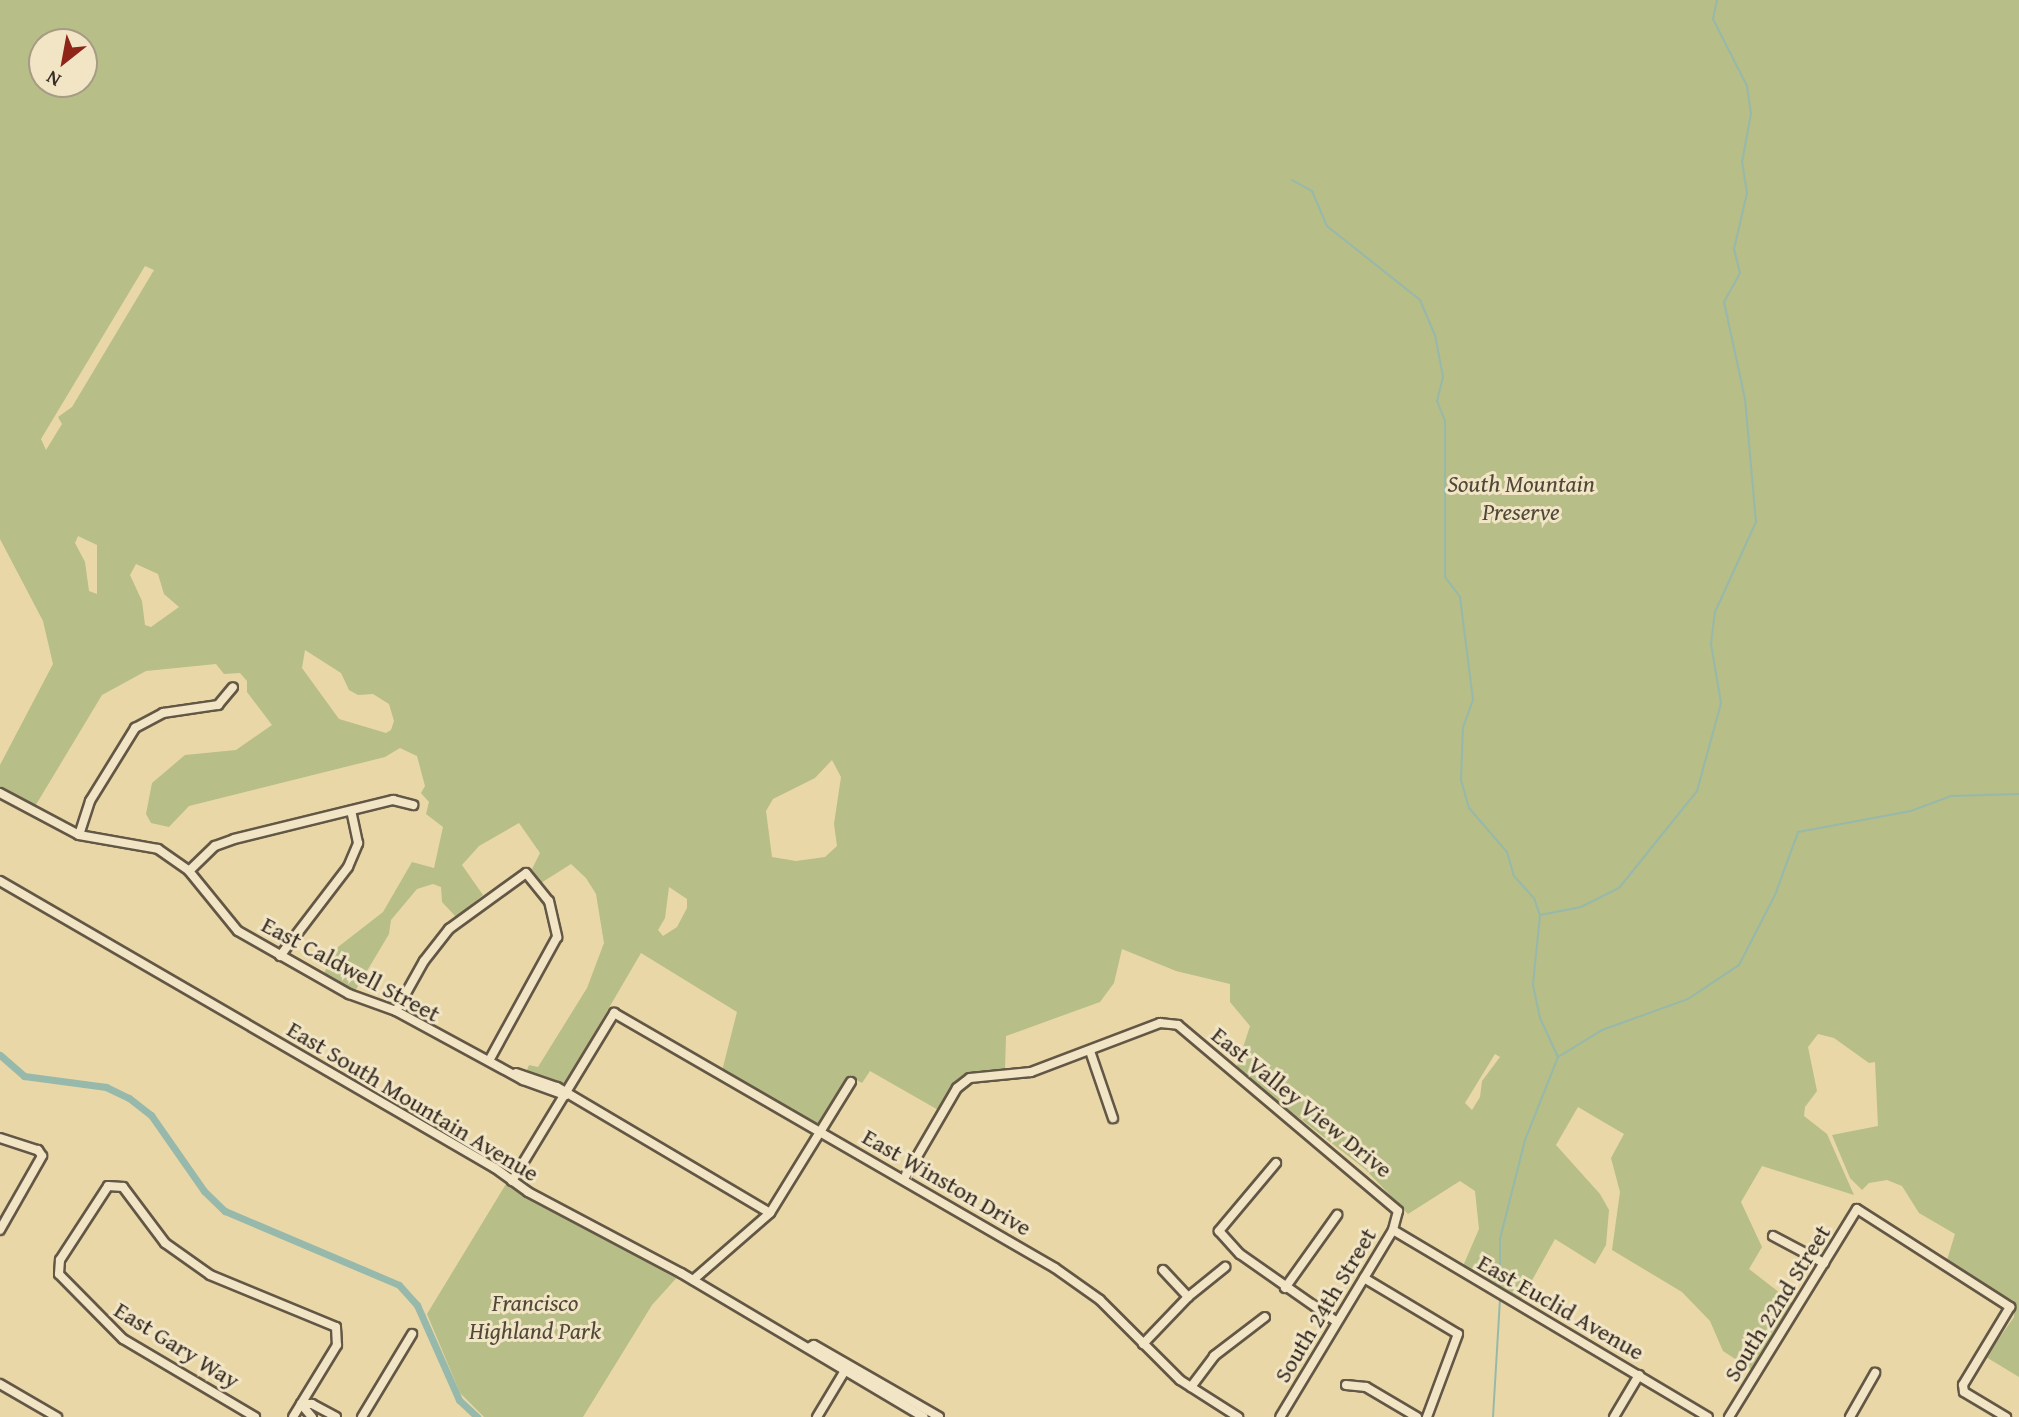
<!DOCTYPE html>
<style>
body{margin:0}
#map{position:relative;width:2019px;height:1417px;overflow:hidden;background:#e9d7a7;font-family:"Gentium Book Plus",serif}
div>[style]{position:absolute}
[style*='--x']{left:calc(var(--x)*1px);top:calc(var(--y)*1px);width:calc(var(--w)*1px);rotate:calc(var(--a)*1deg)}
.green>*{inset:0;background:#b7be87}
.stream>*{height:2px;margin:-1px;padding:0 1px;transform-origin:1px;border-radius:1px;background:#97b9ab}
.canal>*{height:7px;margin:-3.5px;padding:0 3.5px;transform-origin:3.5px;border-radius:3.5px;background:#97b9ab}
.roads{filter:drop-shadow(2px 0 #635745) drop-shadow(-2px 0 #635745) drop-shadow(0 2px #635745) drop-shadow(0 -2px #635745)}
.minor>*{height:8px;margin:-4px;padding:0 4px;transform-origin:4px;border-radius:4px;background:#f1e5c6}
span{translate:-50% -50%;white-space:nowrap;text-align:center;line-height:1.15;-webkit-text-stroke:6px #f1e5c6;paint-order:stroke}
.park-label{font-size:24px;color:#504938;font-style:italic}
.street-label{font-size:24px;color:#362c24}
.north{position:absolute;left:28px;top:28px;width:70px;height:70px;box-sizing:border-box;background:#f1e5c6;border:2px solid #a69b85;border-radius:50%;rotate:211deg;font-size:19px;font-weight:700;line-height:28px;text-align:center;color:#362c24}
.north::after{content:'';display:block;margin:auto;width:24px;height:32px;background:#8f2418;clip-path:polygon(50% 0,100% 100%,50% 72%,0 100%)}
</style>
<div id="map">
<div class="green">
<div style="clip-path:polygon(evenodd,0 0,2019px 0,2019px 1377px,1986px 1357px,2014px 1317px,2014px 1301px,1946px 1263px,1955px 1234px,1919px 1213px,1902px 1186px,1887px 1180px,1869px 1183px,1862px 1190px,1850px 1178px,1832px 1135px,1878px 1126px,1875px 1062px,1869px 1063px,1834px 1038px,1818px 1034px,1808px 1047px,1817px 1091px,1805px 1107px,1804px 1116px,1827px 1134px,1854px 1195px,1762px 1166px,1741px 1202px,1762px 1247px,1749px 1269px,1793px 1303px,1752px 1370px,1723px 1351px,1710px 1321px,1682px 1292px,1612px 1250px,1620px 1192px,1611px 1158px,1624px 1134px,1578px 1107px,1556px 1145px,1600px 1194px,1609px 1210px,1606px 1245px,1595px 1264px,1555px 1239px,1520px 1302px,1463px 1266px,1479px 1229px,1475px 1191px,1460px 1181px,1408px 1214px,1365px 1169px,1236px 1069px,1250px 1026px,1230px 1002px,1230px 984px,1176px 971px,1122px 949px,1114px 983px,1100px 1002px,1006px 1036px,1005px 1070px,965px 1075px,940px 1111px,870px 1071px,862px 1083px,851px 1077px,821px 1127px,722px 1071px,737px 1012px,641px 953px,565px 1083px,560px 1085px,527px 1070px,529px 1065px,538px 1067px,587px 988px,604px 943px,596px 894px,586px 878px,571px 864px,541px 883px,532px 869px,540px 853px,519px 823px,479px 846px,462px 865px,483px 895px,456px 917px,442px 902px,441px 887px,433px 884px,417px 889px,391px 920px,389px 934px,355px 991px,323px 975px,338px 947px,383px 912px,412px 862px,434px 868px,443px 827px,426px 814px,429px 802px,421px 793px,425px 786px,417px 756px,400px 748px,385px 757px,189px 806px,169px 827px,151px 823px,146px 814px,152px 783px,185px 755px,236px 750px,272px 725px,247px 692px,247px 681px,240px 673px,224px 674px,216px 664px,146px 671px,102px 695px,34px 808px,0 789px,0 765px,53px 664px,43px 621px,0 539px,0 0,42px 42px,84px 42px,84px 84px,42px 84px,42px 42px,0 0,145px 266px,154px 270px,72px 407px,58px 417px,62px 424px,46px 450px,41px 439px,145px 266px,0 0,78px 536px,97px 545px,97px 594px,89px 591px,85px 562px,75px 543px,78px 536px,0 0,136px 564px,158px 574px,164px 594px,179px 607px,151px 627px,145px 625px,142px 601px,130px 575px,136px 564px,0 0,305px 650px,341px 673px,349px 690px,358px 695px,373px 694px,389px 704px,394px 721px,391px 730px,386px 733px,339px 719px,302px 668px,305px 650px,0 0,832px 760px,841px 777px,834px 824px,837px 846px,825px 857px,796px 861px,772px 857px,766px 811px,773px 799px,815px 778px,832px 760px,0 0,669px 887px,687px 899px,687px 908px,677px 927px,663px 936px,658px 930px,665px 918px,669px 887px,0 0,1495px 1054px,1500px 1057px,1482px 1081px,1480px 1097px,1472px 1110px,1465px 1103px,1495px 1054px)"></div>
<div style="clip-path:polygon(509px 1179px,681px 1273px,652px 1305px,583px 1417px,484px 1417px,460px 1393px,427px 1314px)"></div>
</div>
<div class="stream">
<div style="--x:1292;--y:180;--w:23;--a:29"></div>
<div style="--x:1312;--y:191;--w:38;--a:67"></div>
<div style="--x:1327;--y:226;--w:119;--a:38.5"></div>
<div style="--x:1420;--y:300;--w:38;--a:67"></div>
<div style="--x:1435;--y:335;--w:43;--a:79.2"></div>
<div style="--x:1443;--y:377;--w:25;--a:104"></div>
<div style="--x:1437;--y:401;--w:22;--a:68"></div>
<div style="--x:1445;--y:421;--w:156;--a:90"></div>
<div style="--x:1445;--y:577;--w:25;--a:53"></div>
<div style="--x:1460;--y:597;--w:104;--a:82.8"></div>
<div style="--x:1473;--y:700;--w:29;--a:110"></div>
<div style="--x:1463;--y:727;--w:53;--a:92.2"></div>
<div style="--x:1461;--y:780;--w:29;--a:74"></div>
<div style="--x:1469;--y:808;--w:58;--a:49.2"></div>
<div style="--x:1507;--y:852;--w:25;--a:74"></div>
<div style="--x:1514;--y:876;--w:30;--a:48"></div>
<div style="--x:1534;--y:898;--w:18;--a:71"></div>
<div style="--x:1558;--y:1057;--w:43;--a:-114.8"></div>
<div style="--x:1540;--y:1018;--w:35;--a:-102"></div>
<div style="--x:1533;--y:984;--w:69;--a:-84.2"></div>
<div style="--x:1540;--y:915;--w:42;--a:-11"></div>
<div style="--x:1581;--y:907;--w:42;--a:-26.6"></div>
<div style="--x:1619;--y:888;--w:124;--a:-51.2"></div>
<div style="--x:1697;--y:791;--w:91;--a:-74.7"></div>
<div style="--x:1721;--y:703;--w:60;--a:-99.6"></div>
<div style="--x:1711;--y:644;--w:32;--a:-83"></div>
<div style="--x:1715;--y:612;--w:99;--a:-65.5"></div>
<div style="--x:1756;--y:522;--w:123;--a:-95.1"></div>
<div style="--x:1745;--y:399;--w:99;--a:-102.2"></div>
<div style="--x:1724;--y:302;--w:33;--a:-61"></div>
<div style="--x:1740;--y:273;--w:25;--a:-104"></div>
<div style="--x:1734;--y:249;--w:57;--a:-76.9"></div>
<div style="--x:1747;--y:193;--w:31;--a:-99"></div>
<div style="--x:1742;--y:162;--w:49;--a:-79.4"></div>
<div style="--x:1751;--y:114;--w:28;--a:-98"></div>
<div style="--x:1747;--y:86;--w:75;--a:-116.9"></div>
<div style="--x:1713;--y:19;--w:19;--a:-78"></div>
<div style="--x:1500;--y:1289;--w:50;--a:-90"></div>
<div style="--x:1500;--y:1239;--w:102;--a:-75.8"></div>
<div style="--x:1525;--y:1140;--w:89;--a:-68.3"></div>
<div style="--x:1558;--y:1057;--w:52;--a:-31.5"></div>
<div style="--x:1602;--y:1030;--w:91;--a:-19.8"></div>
<div style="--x:1688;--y:999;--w:61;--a:-33.7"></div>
<div style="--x:1739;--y:965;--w:79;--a:-62.8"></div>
<div style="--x:1775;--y:895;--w:67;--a:-69.9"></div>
<div style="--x:1798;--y:832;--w:115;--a:-10.5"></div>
<div style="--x:1911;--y:811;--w:43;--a:-20.6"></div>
<div style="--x:1951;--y:796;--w:68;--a:-1.7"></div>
<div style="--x:1493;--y:1417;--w:119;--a:-86.6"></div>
</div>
<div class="canal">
<div style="--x:0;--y:1055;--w:32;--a:41"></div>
<div style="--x:24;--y:1076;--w:83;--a:7.6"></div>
<div style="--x:106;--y:1087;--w:25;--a:26"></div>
<div style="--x:129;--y:1098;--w:28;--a:38"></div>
<div style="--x:151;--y:1115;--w:93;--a:55.1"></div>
<div style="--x:204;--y:1191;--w:29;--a:44"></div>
<div style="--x:225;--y:1211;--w:189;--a:23"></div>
<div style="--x:399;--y:1285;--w:27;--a:48"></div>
<div style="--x:417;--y:1305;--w:104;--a:66.1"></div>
<div style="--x:459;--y:1400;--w:25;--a:43"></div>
</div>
<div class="roads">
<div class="minor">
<div style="--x:0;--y:793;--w:89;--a:28"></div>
<div style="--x:79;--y:835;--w:80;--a:10"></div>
<div style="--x:158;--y:849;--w:38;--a:35"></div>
<div style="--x:189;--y:871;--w:77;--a:50.8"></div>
<div style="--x:238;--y:931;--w:128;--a:29.6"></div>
<div style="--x:349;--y:994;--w:50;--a:19.9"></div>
<div style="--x:396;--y:1011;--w:145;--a:28.5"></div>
<div style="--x:523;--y:1080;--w:45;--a:19.7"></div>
<div style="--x:79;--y:835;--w:36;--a:-72"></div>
<div style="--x:90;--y:801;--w:86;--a:-58.3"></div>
<div style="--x:135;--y:728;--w:32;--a:-28"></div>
<div style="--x:163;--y:713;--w:56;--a:-8.3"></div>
<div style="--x:218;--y:705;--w:23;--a:-50"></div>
<div style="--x:189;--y:871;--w:36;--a:-44"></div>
<div style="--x:215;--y:846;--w:20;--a:-20"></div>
<div style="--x:234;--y:839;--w:164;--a:-13.8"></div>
<div style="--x:393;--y:800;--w:21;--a:14"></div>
<div style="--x:0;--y:881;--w:572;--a:30.11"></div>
<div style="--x:495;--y:1168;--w:41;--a:36"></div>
<div style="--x:528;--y:1192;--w:173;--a:27.9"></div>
<div style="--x:681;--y:1273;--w:282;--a:30.7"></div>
<div style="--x:280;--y:956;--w:112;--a:-52.6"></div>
<div style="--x:348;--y:867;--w:26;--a:-67"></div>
<div style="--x:358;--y:843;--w:33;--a:-102"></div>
<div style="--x:396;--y:1011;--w:57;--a:-60.8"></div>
<div style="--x:424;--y:961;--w:41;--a:-52"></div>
<div style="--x:449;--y:929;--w:95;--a:-36"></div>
<div style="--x:526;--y:873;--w:36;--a:51"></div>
<div style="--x:549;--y:901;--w:37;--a:77"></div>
<div style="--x:557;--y:937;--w:139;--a:118.8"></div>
<div style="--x:1090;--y:1051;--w:71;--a:71.1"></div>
<div style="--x:516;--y:1073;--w:43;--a:18.9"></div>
<div style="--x:557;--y:1087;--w:247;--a:30.6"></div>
<div style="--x:0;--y:1138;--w:40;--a:18"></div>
<div style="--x:38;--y:1150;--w:7;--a:56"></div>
<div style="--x:42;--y:1156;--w:85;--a:119.6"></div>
<div style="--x:1276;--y:1163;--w:89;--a:130"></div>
<div style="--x:1219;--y:1231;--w:31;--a:48"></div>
<div style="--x:1240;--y:1254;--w:118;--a:35"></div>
<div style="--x:904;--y:1179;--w:105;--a:-59.8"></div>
<div style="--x:957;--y:1088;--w:16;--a:-38"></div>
<div style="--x:970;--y:1078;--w:61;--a:-5.6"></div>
<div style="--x:1031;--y:1072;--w:138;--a:-20.8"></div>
<div style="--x:1160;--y:1023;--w:18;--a:6"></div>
<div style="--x:1178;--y:1025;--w:288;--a:40.2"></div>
<div style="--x:1398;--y:1211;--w:20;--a:105"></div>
<div style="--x:1393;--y:1230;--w:218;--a:121.1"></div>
<div style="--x:512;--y:1181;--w:197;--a:-58.7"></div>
<div style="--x:614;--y:1013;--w:509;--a:30.04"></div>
<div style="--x:1055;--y:1268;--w:55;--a:35.4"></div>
<div style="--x:1100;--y:1300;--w:113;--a:45"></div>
<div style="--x:1180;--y:1380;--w:69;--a:32.5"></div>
<div style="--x:1393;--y:1230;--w:366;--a:30.7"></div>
<div style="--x:1773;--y:1236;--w:58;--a:27.9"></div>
<div style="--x:1163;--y:1270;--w:37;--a:47"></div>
<div style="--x:1364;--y:1278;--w:109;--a:30.8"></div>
<div style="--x:1458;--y:1334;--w:89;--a:110.5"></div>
<div style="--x:693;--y:1280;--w:102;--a:-41"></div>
<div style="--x:770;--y:1213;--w:154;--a:-58.3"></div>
<div style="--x:1285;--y:1288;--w:90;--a:-54.5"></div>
<div style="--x:1143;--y:1344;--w:65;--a:-46.2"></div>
<div style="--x:1188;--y:1297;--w:48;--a:-39"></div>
<div style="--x:810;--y:1347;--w:4;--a:-27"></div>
<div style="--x:814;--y:1345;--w:144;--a:29.9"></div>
<div style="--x:0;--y:1384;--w:66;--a:30.1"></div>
<div style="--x:1346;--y:1385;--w:20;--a:6"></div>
<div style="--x:1366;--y:1387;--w:59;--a:30.5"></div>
<div style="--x:1191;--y:1387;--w:39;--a:-53"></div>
<div style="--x:1214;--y:1356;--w:64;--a:-37.4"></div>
<div style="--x:301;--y:1404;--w:11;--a:0"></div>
<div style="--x:312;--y:1404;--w:27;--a:28"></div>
<div style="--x:301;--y:1404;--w:17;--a:50"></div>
<div style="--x:255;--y:1417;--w:153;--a:-149.4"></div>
<div style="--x:123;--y:1339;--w:91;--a:-134.6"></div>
<div style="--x:59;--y:1274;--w:14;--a:-86"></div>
<div style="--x:60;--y:1260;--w:88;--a:-57"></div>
<div style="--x:108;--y:1186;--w:15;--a:4"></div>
<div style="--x:123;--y:1187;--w:70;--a:53.1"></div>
<div style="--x:165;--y:1243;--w:55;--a:35.4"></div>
<div style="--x:210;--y:1275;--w:136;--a:22.4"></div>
<div style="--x:336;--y:1327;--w:18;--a:87"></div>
<div style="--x:337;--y:1345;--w:84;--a:121.4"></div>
<div style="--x:362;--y:1417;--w:97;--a:-58.9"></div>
<div style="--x:817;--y:1417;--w:56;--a:-58.9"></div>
<div style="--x:1614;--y:1417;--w:49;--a:-59.2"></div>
<div style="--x:1729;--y:1417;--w:244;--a:-58.4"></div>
<div style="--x:1857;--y:1209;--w:182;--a:32.6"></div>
<div style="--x:2010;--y:1307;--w:91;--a:121.1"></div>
<div style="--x:1963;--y:1385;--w:7;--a:82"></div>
<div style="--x:1964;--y:1392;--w:49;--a:30.8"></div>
<div style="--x:1850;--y:1417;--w:51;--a:-60.4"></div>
</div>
</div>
<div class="park-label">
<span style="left:1521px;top:498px">South Mountain<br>Preserve</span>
<span style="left:535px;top:1317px">Francisco<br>Highland Park</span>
</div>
<div class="street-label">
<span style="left:351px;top:969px;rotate:28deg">East Caldwell Street</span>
<span style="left:413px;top:1101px;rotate:31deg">East South Mountain Avenue</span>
<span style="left:1302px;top:1102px;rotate:39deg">East Valley View Drive</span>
<span style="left:947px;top:1182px;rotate:30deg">East Winston Drive</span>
<span style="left:1777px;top:1303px;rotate:-58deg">South 22nd Street</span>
<span style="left:1325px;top:1305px;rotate:-59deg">South 24th Street</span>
<span style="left:1561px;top:1307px;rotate:30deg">East Euclid Avenue</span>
<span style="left:177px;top:1345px;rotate:32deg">East Gary Way</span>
</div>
<div class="north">N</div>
</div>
